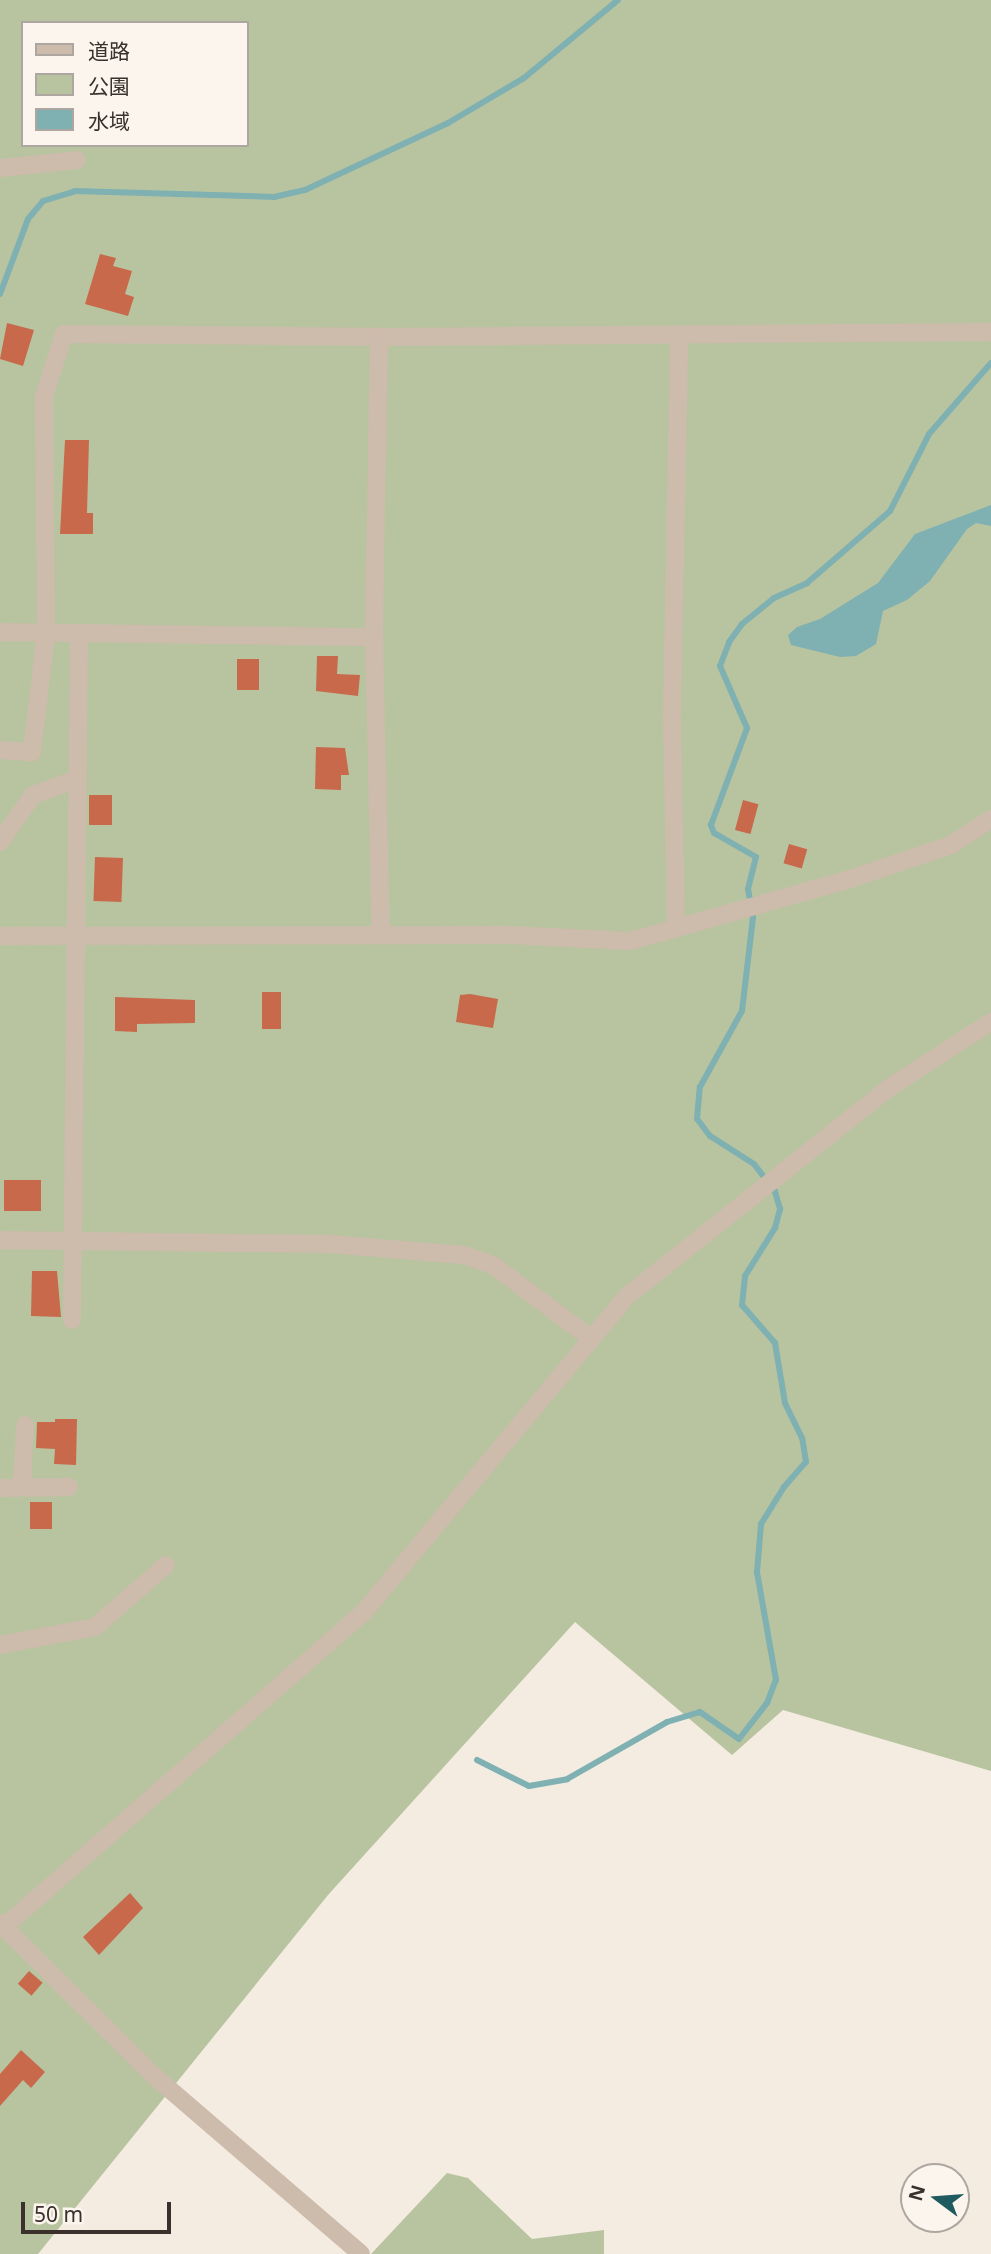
<!DOCTYPE html>
<meta charset="utf-8">
<style>
body{margin:0}
#map{position:relative;width:991px;height:2254px;overflow:hidden;background:#f4ebe1;font-family:"Noto Sans","Noto Sans JP",sans-serif}
div>[style]{position:absolute}
[style*='--x']{left:calc(var(--x)*1px);top:calc(var(--y)*1px);width:calc(var(--w)*1px);rotate:calc(var(--a)*1deg)}
.green>*{inset:0;background:#b8c4a0}
.water>*{inset:0;background:#7fb0b2}
.stream>*{height:6px;margin:-3px;padding:0 3px;transform-origin:3px;border-radius:3px;background:#7fb0b2}
.building>*{inset:0;background:#c8694b;transform-origin:0 0}
.minor>*{height:18px;margin:-9px;padding:0 9px;transform-origin:9px;border-radius:9px;background:#cdbbac}
span{translate:-50% -50%;white-space:nowrap;text-align:center;line-height:1.15;-webkit-text-stroke:5px #fbf5ee;paint-order:stroke}
.legend{position:absolute;left:21px;top:21px;width:228px;height:126px;box-sizing:border-box;background:#fbf5ee;border:2px solid #aea6a0;margin:0;padding:9px 12px;list-style:none;font-size:21px;color:#3b302b}
.legend li{display:flex;align-items:center;gap:14px;height:35px}
.legend b{width:35px;border:2px solid #aea6a0}
.north{position:absolute;left:900px;top:2163px;width:70px;height:70px;box-sizing:border-box;background:#fbf5ee;border:2px solid #aea6a0;border-radius:50%;rotate:286deg;font-size:19px;font-weight:700;line-height:28px;text-align:center;color:#3b302b}
.north::after{content:'';display:block;margin:auto;width:24px;height:32px;background:#1f5a5e;clip-path:polygon(50% 0,100% 100%,50% 72%,0 100%)}
.scale{position:absolute;left:21px;top:2202px;width:150px;height:32px;box-sizing:border-box;border:4px solid #3b302b;border-top:0;padding-left:9px;font-size:21px;line-height:24px;white-space:nowrap;color:#3b302b;-webkit-text-stroke:5px #fbf5ee;paint-order:stroke}
</style>
<div id="map">
<div class="green">
<div style="clip-path:polygon(evenodd,0 0,991px 0,991px 1771px,783px 1710px,732px 1755px,575px 1622px,328px 1895px,38px 2254px,0 2254px,0 0,23px 23px,247px 23px,247px 145px,23px 145px,23px 23px)"></div>
<div style="clip-path:polygon(447px 2173px,468px 2178px,532px 2239px,604px 2230px,604px 2254px,371px 2254px)"></div>
</div>
<div class="water">
<div style="clip-path:polygon(991px 505px,991px 526px,976px 523px,967px 529px,930px 581px,907px 600px,883px 611px,876px 644px,856px 656px,840px 657px,791px 645px,788px 635px,797px 627px,820px 619px,878px 583px,915px 534px)"></div>
</div>
<div class="stream">
<div style="--x:0;--y:294;--w:80;--a:-69.5"></div>
<div style="--x:28;--y:219;--w:23;--a:-50"></div>
<div style="--x:43;--y:201;--w:34;--a:-17"></div>
<div style="--x:75;--y:191;--w:199;--a:1.7"></div>
<div style="--x:274;--y:197;--w:32;--a:-13"></div>
<div style="--x:305;--y:190;--w:158;--a:-25.1"></div>
<div style="--x:448;--y:123;--w:88;--a:-30.6"></div>
<div style="--x:524;--y:78;--w:122;--a:-39.7"></div>
<div style="--x:477;--y:1760;--w:58;--a:26.6"></div>
<div style="--x:529;--y:1786;--w:39;--a:-10"></div>
<div style="--x:567;--y:1779;--w:115;--a:-29.7"></div>
<div style="--x:667;--y:1722;--w:34;--a:-17"></div>
<div style="--x:700;--y:1712;--w:47;--a:34.7"></div>
<div style="--x:739;--y:1739;--w:46;--a:-52.1"></div>
<div style="--x:767;--y:1703;--w:25;--a:-69"></div>
<div style="--x:776;--y:1680;--w:110;--a:-100"></div>
<div style="--x:757;--y:1572;--w:48;--a:-85.2"></div>
<div style="--x:761;--y:1524;--w:44;--a:-58.1"></div>
<div style="--x:784;--y:1487;--w:33;--a:-49"></div>
<div style="--x:806;--y:1462;--w:24;--a:-99"></div>
<div style="--x:802;--y:1438;--w:39;--a:-116"></div>
<div style="--x:785;--y:1403;--w:61;--a:-99.5"></div>
<div style="--x:775;--y:1343;--w:50;--a:-131"></div>
<div style="--x:742;--y:1305;--w:29;--a:-84"></div>
<div style="--x:745;--y:1276;--w:57;--a:-58"></div>
<div style="--x:775;--y:1228;--w:20;--a:-75"></div>
<div style="--x:780;--y:1209;--w:19;--a:-106"></div>
<div style="--x:775;--y:1191;--w:34;--a:-128"></div>
<div style="--x:754;--y:1164;--w:52;--a:-147.5"></div>
<div style="--x:710;--y:1136;--w:21;--a:-127"></div>
<div style="--x:697;--y:1119;--w:32;--a:-85"></div>
<div style="--x:700;--y:1087;--w:87;--a:-61.1"></div>
<div style="--x:742;--y:1011;--w:95;--a:-83.3"></div>
<div style="--x:753;--y:917;--w:28;--a:-100"></div>
<div style="--x:748;--y:889;--w:33;--a:-76"></div>
<div style="--x:756;--y:857;--w:48;--a:-150.3"></div>
<div style="--x:714;--y:833;--w:9;--a:-111"></div>
<div style="--x:711;--y:825;--w:103;--a:-69.6"></div>
<div style="--x:747;--y:728;--w:68;--a:-113.5"></div>
<div style="--x:720;--y:666;--w:26;--a:-69"></div>
<div style="--x:729;--y:642;--w:22;--a:-54"></div>
<div style="--x:742;--y:624;--w:41;--a:-39.1"></div>
<div style="--x:774;--y:598;--w:36;--a:-24"></div>
<div style="--x:807;--y:583;--w:110;--a:-40.9"></div>
<div style="--x:890;--y:511;--w:86;--a:-63.1"></div>
<div style="--x:929;--y:434;--w:94;--a:-48.9"></div>
</div>
<div class="building">
<div style="clip-path:polygon(100px 254px,116px 258px,113px 266px,132px 271px,125px 294px,134px 297px,128px 316px,85px 304px)"></div>
<div style="clip-path:polygon(7px 323px,34px 330px,23px 366px,0 359px)"></div>
<div style="clip-path:polygon(65px 440px,89px 440px,87px 513px,93px 513px,93px 534px,60px 534px)"></div>
<div style="clip-path:polygon(317px 656px,338px 656px,337px 674px,360px 675px,358px 696px,316px 691px)"></div>
<div style="left:237px;top:659px;width:22px;height:31px"></div>
<div style="clip-path:polygon(316px 747px,345px 748px,349px 775px,341px 775px,341px 790px,315px 789px)"></div>
<div style="left:89px;top:795px;width:23px;height:30px"></div>
<div style="left:743px;top:800px;width:16px;height:31px;rotate:15deg"></div>
<div style="left:789px;top:844px;width:19px;height:20px;rotate:16deg"></div>
<div style="left:95px;top:857px;width:28px;height:44px;rotate:2deg"></div>
<div style="left:262px;top:992px;width:19px;height:37px"></div>
<div style="clip-path:polygon(470px 994px,498px 999px,493px 1028px,456px 1022px,460px 995px)"></div>
<div style="clip-path:polygon(115px 997px,195px 1000px,195px 1023px,137px 1024px,137px 1032px,115px 1031px)"></div>
<div style="left:4px;top:1180px;width:37px;height:31px"></div>
<div style="clip-path:polygon(32px 1271px,57px 1271px,61px 1317px,31px 1316px)"></div>
<div style="clip-path:polygon(55px 1419px,77px 1419px,76px 1465px,54px 1464px,55px 1449px,36px 1448px,37px 1422px,55px 1422px)"></div>
<div style="left:30px;top:1502px;width:22px;height:27px"></div>
<div style="clip-path:polygon(130px 1893px,143px 1908px,99px 1955px,83px 1937px)"></div>
<div style="left:29px;top:1971px;width:18px;height:17px;rotate:41deg"></div>
<div style="clip-path:polygon(21px 2050px,45px 2072px,31px 2088px,23px 2080px,0 2106px,0 2074px)"></div>
</div>
<div class="minor">
<div style="--x:0;--y:168;--w:77;--a:-5.9"></div>
<div style="--x:379;--y:337;--w:300;--a:91"></div>
<div style="--x:374;--y:637;--w:298;--a:88.7"></div>
<div style="--x:0;--y:632;--w:374;--a:0.8"></div>
<div style="--x:0;--y:750;--w:32;--a:4"></div>
<div style="--x:32;--y:752;--w:121;--a:-83.3"></div>
<div style="--x:46;--y:632;--w:236;--a:-90.5"></div>
<div style="--x:44;--y:396;--w:65;--a:-72.1"></div>
<div style="--x:64;--y:334;--w:315;--a:0.5"></div>
<div style="--x:379;--y:337;--w:609;--a:-0.47"></div>
<div style="--x:0;--y:842;--w:57;--a:-54.9"></div>
<div style="--x:33;--y:795;--w:45;--a:-19.7"></div>
<div style="--x:676;--y:928;--w:218;--a:-91.1"></div>
<div style="--x:672;--y:710;--w:374;--a:-88.9"></div>
<div style="--x:0;--y:936;--w:509;--a:-0.11"></div>
<div style="--x:509;--y:935;--w:121;--a:2.8"></div>
<div style="--x:630;--y:941;--w:229;--a:-15.7"></div>
<div style="--x:850;--y:879;--w:107;--a:-18.6"></div>
<div style="--x:951;--y:845;--w:48;--a:-33"></div>
<div style="--x:0;--y:1240;--w:329;--a:0.7"></div>
<div style="--x:329;--y:1244;--w:135;--a:4.7"></div>
<div style="--x:464;--y:1255;--w:31;--a:19"></div>
<div style="--x:493;--y:1265;--w:120;--a:36.9"></div>
<div style="--x:72;--y:1320;--w:687;--a:-89.42"></div>
<div style="--x:22;--y:1487;--w:62;--a:-87.2"></div>
<div style="--x:0;--y:1488;--w:69;--a:-0.8"></div>
<div style="--x:0;--y:1645;--w:97;--a:-10.7"></div>
<div style="--x:95;--y:1627;--w:94;--a:-41.1"></div>
<div style="--x:0;--y:1923;--w:216;--a:44.8"></div>
<div style="--x:153;--y:2075;--w:274;--a:40.7"></div>
<div style="--x:4;--y:1927;--w:477;--a:-41.2"></div>
<div style="--x:363;--y:1613;--w:411;--a:-50.2"></div>
<div style="--x:626;--y:1297;--w:337;--a:-38.5"></div>
<div style="--x:890;--y:1087;--w:120;--a:-32.8"></div>
</div>
<ul class="legend">
<li><b style="height:9px;background:#cdbbac"></b>道路</li>
<li><b style="height:19px;background:#b8c4a0"></b>公園</li>
<li><b style="height:19px;background:#7fb0b2"></b>水域</li>
</ul>
<div class="north">N</div>
<div class="scale">50 m</div>
</div>
